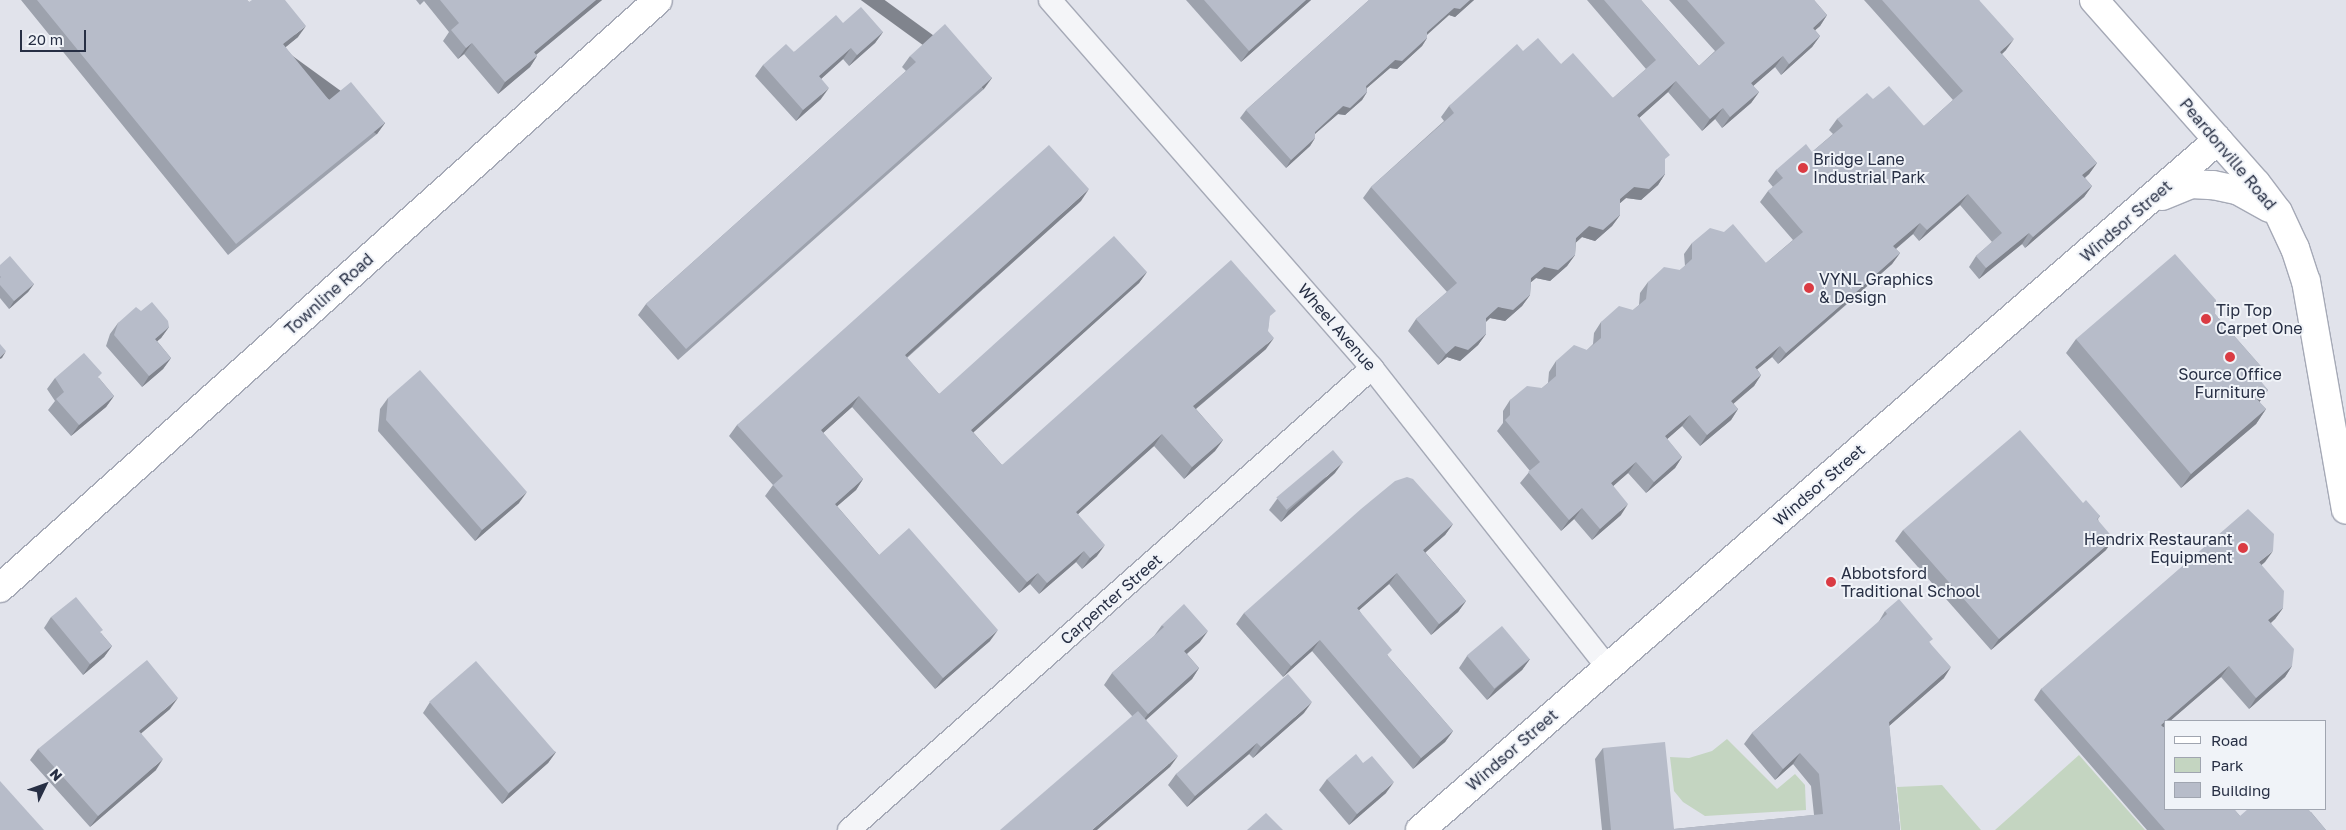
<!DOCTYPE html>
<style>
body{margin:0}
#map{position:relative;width:2346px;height:830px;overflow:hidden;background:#e1e3eb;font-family:"Golos Text",sans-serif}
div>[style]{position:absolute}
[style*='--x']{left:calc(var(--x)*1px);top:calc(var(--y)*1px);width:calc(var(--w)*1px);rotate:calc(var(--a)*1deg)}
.green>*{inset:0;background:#c4d5c1}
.roads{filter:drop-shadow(1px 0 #a5a9b6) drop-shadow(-1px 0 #a5a9b6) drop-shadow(0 1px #a5a9b6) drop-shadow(0 -1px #a5a9b6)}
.street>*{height:22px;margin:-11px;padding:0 11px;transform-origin:11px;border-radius:11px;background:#f4f5f8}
.secondary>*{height:28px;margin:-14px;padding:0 14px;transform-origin:14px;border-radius:14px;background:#fff}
.wall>*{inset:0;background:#9da2ad}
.shaded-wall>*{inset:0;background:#80848d;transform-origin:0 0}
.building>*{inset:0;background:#b7bcc9;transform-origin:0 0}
.dots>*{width:14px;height:14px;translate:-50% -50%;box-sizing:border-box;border:2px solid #f0f3f8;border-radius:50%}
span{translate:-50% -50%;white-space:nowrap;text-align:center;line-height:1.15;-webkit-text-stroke:4px #f0f3f8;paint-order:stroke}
.street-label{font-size:16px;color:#272f44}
.poi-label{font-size:16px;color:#272f44}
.left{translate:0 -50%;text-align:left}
.right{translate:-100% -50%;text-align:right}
.legend{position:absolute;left:2164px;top:720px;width:162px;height:90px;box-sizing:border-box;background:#f0f3f8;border:1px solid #a0a5b0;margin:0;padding:6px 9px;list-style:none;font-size:15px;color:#272f44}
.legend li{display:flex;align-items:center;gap:10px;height:25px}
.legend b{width:25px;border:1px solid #a0a5b0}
.north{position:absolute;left:20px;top:760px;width:50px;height:50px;-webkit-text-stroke:4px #f0f3f8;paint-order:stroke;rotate:48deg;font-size:14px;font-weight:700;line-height:20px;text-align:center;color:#272f44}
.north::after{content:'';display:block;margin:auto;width:18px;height:22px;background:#272f44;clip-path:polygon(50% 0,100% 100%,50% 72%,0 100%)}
.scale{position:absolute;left:20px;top:30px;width:66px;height:22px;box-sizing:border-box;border:2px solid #272f44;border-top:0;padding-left:6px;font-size:15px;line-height:18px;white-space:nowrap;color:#272f44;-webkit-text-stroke:4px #f0f3f8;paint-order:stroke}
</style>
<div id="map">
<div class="green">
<div style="clip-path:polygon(1727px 739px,1777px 789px,1795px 774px,1805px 785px,1806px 810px,1705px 816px,1683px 802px,1674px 791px,1670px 757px,1689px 758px,1712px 751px)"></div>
<div style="clip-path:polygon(2079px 755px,2145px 830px,1995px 830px,2022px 806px)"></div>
<div style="clip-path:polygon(1942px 785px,1981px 830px,1901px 830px,1897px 787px)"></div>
</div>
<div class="roads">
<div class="street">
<div style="--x:1050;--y:0;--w:489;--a:48.8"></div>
<div style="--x:1372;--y:368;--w:380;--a:51.8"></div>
<div style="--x:849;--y:830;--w:698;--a:-41.46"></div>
</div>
<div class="secondary">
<div style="--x:2094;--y:0;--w:244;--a:48.5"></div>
<div style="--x:2256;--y:183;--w:36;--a:53"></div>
<div style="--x:2278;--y:212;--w:40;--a:65"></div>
<div style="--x:2295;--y:248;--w:35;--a:72"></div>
<div style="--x:2306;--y:281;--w:232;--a:80.1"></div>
<div style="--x:2162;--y:196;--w:31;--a:-22"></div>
<div style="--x:2191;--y:184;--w:22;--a:3"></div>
<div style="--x:2213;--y:185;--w:25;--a:12"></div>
<div style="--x:2237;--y:190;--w:37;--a:29"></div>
<div style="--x:0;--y:588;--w:882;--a:-41.78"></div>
<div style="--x:1420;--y:830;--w:1055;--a:-40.85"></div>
</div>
</div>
<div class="wall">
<div style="clip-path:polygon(21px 0,247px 0,249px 2px,298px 37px,285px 47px,329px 100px,385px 123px,377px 134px,228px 255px)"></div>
<div style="clip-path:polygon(416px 0,602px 0,536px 55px,537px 56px,530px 67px,498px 94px,464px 54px,458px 59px,443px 41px,449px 32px,424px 1px,420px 5px)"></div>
<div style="clip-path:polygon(1186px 0,1311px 0,1241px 62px)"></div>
<div style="clip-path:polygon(1369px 0,1474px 0,1455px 17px,1449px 15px,1427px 35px,1427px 38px,1422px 46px,1397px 69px,1390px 68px,1367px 88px,1367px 92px,1362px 100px,1345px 115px,1338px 114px,1315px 134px,1315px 138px,1310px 146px,1286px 168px,1240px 118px,1246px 110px)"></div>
<div style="clip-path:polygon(1587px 0,1641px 0,1699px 66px,1715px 51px,1669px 0,1814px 0,1827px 15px,1820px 26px,1815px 30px,1820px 36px,1812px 47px,1781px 75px,1775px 67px,1753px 86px,1759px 92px,1751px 103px,1722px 128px,1715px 119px,1702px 131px,1668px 92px,1639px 118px,1665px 162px,1665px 174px,1658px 185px,1641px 200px,1626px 198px,1620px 203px,1620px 215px,1612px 226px,1595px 241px,1582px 237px,1576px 242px,1575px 255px,1567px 266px,1550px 281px,1536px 278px,1531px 282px,1530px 295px,1522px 306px,1505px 321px,1490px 318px,1486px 322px,1486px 334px,1478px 345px,1460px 361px,1447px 357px,1438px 365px,1408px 331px,1416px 319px,1447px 292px,1363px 198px,1371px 187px,1444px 121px,1441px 117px,1449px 106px,1523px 51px,1561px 64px,1613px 98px,1646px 69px)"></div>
<div style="clip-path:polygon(1864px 0,1979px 0,2006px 50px,2002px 54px,2097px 163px,2089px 174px,2085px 178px,2092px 186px,2084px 197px,2025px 248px,2022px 244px,1979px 279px,1969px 267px,1976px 256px,1992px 242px,1960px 205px,1919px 241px,1913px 234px,1896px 249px,1900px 253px,1892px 264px,1846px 305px,1778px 364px,1772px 357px,1757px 369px,1761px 375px,1754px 386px,1733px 403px,1738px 409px,1731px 420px,1700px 446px,1682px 426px,1667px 439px,1682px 457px,1675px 468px,1646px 493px,1628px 473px,1613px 486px,1621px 515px,1592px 540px,1574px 519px,1561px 531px,1520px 483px,1530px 471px,1497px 431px,1503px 423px,1503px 411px,1510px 400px,1542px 388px,1548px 383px,1549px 372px,1556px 361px,1587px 350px,1593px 344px,1594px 333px,1601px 322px,1633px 310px,1639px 305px,1640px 293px,1648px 282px,1680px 270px,1685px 266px,1684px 254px,1692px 243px,1766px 263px,1793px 240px,1760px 202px,1768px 191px,1773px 187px,1768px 181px,1776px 170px,1812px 152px,1833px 134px,1829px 130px,1837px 119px,1873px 99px,1924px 126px,1953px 100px)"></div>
<div style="clip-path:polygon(843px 23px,883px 32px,875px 43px,849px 66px,843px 59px,821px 79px,821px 99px,796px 121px,755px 76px,763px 65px,794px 52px)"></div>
<div style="clip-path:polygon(910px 56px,984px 89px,678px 360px,638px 315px,646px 304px,906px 71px,902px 67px)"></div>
<div style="clip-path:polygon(1081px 201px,907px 358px,939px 394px,1147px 272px,1139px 283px,973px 432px,1002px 465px,1269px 320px,1266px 349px,1196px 409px,1223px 440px,1215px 451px,1184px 479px,1154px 446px,1078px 514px,1097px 556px,1082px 569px,1076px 562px,1039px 594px,1030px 584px,1019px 593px,852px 407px,823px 433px,863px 479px,856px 490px,837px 506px,879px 555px,990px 641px,935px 689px,765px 496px,773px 485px,729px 436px,737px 425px)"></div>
<div style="clip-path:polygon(0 265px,34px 284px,28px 292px,9px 309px,0 298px)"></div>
<div style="clip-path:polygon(141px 311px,169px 327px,161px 338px,157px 341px,171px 358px,163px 369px,142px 387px,106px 346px,110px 334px,118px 323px)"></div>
<div style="clip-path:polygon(2215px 314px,2265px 371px,2259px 380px,2268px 390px,2259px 402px,2266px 409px,2256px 424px,2181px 488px,2066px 353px,2076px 339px)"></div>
<div style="clip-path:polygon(55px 378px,99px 378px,114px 396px,106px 407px,71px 436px,48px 410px,55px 401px,47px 389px)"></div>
<div style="clip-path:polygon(388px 398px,519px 503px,475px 541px,378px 431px,380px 409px)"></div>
<div style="clip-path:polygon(1335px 473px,1281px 522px,1269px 510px,1277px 499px)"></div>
<div style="clip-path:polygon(2083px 503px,2100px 516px,2098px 519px,2106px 550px,1991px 650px,1895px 541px,1903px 530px)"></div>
<div style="clip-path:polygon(1453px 524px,1445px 535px,1425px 552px,1466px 601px,1458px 612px,1431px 635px,1389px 584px,1359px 610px,1388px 656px,1453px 731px,1445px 742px,1413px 769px,1312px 651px,1283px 677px,1236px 624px,1244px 613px)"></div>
<div style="clip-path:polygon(2265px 562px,2261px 565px,2283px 608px,2275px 619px,2271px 623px,2292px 666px,2285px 677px,2249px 709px,2221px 677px,2170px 721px,2165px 721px,2163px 727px,2240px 816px,2311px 812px,2326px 830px,2147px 830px,2034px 700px,2041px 689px)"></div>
<div style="clip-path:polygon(1885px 611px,1930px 643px,1944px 678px,1889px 726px,1900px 830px,1602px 830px,1595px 759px,1603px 748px,1674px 829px,1814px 815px,1811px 786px,1793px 764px,1775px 780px,1744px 744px,1752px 733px,1878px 623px)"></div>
<div style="clip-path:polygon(51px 617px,101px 633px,112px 646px,104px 657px,83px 675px,44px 628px)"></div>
<div style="clip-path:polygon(1162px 625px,1200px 642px,1187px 654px,1199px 668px,1192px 679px,1146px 720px,1170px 767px,1132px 716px,1104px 685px,1112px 673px,1154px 636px)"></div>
<div style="clip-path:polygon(1467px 656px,1530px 659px,1522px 670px,1487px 700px,1459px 668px)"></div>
<div style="clip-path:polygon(430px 702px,556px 752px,548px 763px,502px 804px,423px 713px)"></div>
<div style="clip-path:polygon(170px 709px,141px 733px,156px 770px,90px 827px,30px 760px,38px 749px)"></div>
<div style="clip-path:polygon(1304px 713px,1253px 758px,1249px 754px,1187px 807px,1168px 785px,1176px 774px)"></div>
<div style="clip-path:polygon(1327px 779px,1386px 793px,1349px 825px,1319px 790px)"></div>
</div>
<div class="shaded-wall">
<div style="clip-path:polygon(596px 0,602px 0,526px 63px,534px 52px)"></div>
<div style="clip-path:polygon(1306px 0,1311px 0,1241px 62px,1249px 51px)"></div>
<div style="clip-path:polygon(1470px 0,1474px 0,1455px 17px,1449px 15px,1422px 39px,1427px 32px,1454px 8px)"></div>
<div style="clip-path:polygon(1827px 15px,1820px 26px,1805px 39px,1813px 28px)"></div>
<div style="clip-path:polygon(306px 26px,298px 37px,275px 56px,283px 44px)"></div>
<div style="clip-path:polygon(883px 32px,875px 43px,849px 66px,857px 55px)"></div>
<div style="clip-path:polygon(1820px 36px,1812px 47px,1781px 75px,1789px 64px)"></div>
<div style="clip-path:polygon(1427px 38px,1422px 46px,1397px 69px,1390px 68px,1361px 93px,1366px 86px,1395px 60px)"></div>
<div style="clip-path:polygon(2014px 39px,2006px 50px,1992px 63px,2000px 52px)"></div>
<div style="clip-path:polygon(472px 43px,464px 54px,458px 59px,466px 48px)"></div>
<div style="clip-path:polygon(851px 48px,843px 59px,811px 88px,819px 76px)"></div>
<div style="clip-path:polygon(537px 56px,530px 67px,498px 94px,505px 82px)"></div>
<div style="clip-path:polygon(1783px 56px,1775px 67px,1744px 94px,1751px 83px)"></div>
<div style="left:992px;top:78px;width:14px;height:409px;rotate:126deg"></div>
<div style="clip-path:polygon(1676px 81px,1668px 92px,1629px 127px,1637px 115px)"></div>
<div style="clip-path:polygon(829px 88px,821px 99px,796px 121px,803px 110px)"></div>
<div style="clip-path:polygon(1367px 92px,1362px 100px,1345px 115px,1338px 114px,1309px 139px,1315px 132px,1343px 106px)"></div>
<div style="clip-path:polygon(1759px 92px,1751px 103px,1722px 128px,1730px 117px)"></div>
<div style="clip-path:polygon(1723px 108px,1715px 119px,1702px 131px,1710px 119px)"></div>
<div style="left:385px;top:123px;width:14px;height:192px;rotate:126deg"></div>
<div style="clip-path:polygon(1315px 138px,1310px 146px,1286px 168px,1291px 160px)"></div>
<div style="clip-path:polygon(2097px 163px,2089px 174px,2075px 186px,2082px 175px)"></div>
<div style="clip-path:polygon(1665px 174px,1658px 185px,1641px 200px,1626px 198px,1612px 210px,1620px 199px,1634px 187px)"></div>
<div style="clip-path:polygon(2092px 186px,2084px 197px,2025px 248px,2033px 237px)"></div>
<div style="clip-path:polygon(1089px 189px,1081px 201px,897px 366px,905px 355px)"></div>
<div style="clip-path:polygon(1968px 194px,1960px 205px,1919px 241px,1927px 230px)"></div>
<div style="clip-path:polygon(1620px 215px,1612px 226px,1595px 241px,1582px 237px,1569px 249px,1576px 238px,1589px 226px)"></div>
<div style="clip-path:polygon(1920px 223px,1913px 234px,1886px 257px,1893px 246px)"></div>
<div style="clip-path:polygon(2029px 233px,2022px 244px,1979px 279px,1986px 268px)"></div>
<div style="clip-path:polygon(1900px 253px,1892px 264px,1778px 364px,1786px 353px)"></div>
<div style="clip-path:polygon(1575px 255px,1567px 266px,1550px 281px,1536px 278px,1523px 289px,1531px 278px,1544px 267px)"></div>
<div style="clip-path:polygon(1147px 272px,1139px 283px,964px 441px,971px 430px)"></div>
<div style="clip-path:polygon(34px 284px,28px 292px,9px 309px,14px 301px)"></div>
<div style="clip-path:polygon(1530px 295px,1522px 306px,1505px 321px,1490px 318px,1478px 329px,1486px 318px,1498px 307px)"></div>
<div style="clip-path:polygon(169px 327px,161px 338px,147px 350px,155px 339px)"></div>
<div style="clip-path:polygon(1486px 334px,1478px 345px,1460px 361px,1447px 357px,1438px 365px,1446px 354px,1455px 346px)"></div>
<div style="clip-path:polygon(1274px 338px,1266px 349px,1186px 417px,1193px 406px)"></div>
<div style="clip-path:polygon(1780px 346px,1772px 357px,1747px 378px,1755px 367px)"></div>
<div style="clip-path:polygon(6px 351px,2px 358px,0 359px,0 357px)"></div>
<div style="clip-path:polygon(171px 358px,163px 369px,142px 387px,149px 376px)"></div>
<div style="clip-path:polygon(2265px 371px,2255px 385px,2258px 378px)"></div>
<div style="clip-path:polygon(1761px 375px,1754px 386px,1724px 412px,1731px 401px)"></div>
<div style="clip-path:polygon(2268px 390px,2258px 404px,2257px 399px)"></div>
<div style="clip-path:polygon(114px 396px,106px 407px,71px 436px,79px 425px)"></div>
<div style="clip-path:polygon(859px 396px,852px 407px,813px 442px,821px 430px)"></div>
<div style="clip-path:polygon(1738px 409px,1731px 420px,1700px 446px,1707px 435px)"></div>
<div style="clip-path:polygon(2266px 409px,2256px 424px,2181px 488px,2191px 474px)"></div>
<div style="clip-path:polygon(1690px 415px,1682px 426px,1657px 448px,1665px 436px)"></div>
<div style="clip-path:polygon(1162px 434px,1154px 446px,1068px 523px,1076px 512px)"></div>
<div style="clip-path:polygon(1223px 440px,1215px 451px,1184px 479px,1192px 467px)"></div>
<div style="clip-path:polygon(1682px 457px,1675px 468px,1646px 493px,1654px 482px)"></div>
<div style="clip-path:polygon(1343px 462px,1335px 473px,1281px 522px,1288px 511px)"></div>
<div style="clip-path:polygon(1636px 462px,1628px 473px,1603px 495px,1611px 483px)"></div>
<div style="clip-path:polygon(863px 479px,856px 490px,827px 515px,835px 504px)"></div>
<div style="clip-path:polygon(527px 492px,519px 503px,475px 541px,482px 530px)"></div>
<div style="clip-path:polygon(1628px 504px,1621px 515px,1592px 540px,1600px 529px)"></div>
<div style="clip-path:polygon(1582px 508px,1574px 519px,1561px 531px,1569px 520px)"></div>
<div style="clip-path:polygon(1453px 524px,1445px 535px,1416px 561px,1423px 550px)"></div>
<div style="clip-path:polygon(2114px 539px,2106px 550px,1991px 650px,1999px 639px)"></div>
<div style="clip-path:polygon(1105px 545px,1097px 556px,1082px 569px,1090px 558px)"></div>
<div style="clip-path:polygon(1084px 551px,1076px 562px,1039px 594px,1047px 583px)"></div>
<div style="clip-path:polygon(2273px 551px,2265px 562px,2252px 573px,2259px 562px)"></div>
<div style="clip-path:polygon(1038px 573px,1030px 584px,1019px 593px,1027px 582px)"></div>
<div style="clip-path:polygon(1397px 573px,1389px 584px,1349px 619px,1357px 608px)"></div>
<div style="clip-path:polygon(1466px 601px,1458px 612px,1431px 635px,1439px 624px)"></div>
<div style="clip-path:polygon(2283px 608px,2275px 619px,2261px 631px,2268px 620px)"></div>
<div style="clip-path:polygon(998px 630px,990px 641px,935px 689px,943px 678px)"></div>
<div style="clip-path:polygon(1208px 631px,1200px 642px,1177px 662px,1184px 651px)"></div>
<div style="clip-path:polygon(1320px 640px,1312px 651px,1283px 677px,1291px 666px)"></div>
<div style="clip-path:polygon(112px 646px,104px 657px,83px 675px,90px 664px)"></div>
<div style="clip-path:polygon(1530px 659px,1522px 670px,1487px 700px,1495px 689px)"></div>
<div style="clip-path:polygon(2229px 666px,2221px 677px,2170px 721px,2165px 721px)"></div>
<div style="clip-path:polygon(2292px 666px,2285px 677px,2249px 709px,2256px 698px)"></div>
<div style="clip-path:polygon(1951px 667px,1944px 678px,1881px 733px,1889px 722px)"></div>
<div style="clip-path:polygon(1199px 668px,1192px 679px,1140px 725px,1148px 714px)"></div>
<div style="clip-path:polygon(178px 698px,170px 709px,131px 742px,139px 731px)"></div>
<div style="clip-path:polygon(1312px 702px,1304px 713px,1253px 758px,1261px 747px)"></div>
<div style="clip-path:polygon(2165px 721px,2165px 726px,2153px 736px,2161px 725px)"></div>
<div style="clip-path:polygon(1453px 731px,1445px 742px,1413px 769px,1421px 758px)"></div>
<div style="clip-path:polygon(1257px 743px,1249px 754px,1187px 807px,1195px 796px)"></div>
<div style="clip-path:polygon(556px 752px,548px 763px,502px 804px,509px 793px)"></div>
<div style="clip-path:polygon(1800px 753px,1793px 764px,1775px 780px,1783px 769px)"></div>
<div style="clip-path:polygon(1178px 756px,1170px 767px,1097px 830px,1092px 830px)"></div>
<div style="clip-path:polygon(163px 759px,156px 770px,90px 827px,98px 816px)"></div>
<div style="clip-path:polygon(1394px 782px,1386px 793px,1349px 825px,1357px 814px)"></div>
</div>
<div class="building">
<div style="clip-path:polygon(37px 0,247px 0,249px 2px,252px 0,285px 0,306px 26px,283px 44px,329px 100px,351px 82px,385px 123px,236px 244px)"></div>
<div style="clip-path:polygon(440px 0,596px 0,534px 52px,537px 56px,505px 82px,472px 43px,466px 48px,451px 30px,459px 23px)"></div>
<div style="clip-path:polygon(1204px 0,1306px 0,1249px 51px)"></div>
<div style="clip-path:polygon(1369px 0,1470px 0,1460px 9px,1454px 8px,1427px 32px,1427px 38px,1402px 61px,1395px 60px,1366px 86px,1367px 92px,1350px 108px,1343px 106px,1315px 132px,1315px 138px,1291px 160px,1246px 110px)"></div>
<div style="clip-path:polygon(1604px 0,1641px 0,1699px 66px,1725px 43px,1687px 0,1814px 0,1827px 15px,1813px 28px,1820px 36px,1789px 64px,1783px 56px,1751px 83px,1759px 92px,1730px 117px,1723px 108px,1710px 119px,1676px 81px,1637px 115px,1670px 155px,1665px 159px,1665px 174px,1649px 189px,1634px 187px,1620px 199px,1620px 215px,1603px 230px,1589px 226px,1576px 238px,1575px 255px,1558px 270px,1544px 267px,1531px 278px,1530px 295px,1513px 310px,1498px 307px,1486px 318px,1486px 334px,1468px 350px,1455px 346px,1446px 354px,1416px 319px,1457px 283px,1371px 187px,1454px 113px,1449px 106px,1517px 44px,1523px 51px,1538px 38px,1561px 64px,1573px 53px,1613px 98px,1656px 60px)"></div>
<div style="clip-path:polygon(1882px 0,1979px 0,2014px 39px,2000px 52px,2097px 163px,2082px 175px,2092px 186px,2033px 237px,2029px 233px,1986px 268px,1976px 256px,2002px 233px,1968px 194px,1927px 230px,1920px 223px,1893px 246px,1900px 253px,1854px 294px,1786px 353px,1780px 346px,1755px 367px,1761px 375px,1731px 401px,1738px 409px,1707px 435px,1690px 415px,1665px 436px,1682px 457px,1654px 482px,1636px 462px,1611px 483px,1628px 504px,1600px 529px,1582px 508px,1569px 520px,1528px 472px,1540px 462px,1505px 420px,1510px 415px,1510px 400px,1527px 386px,1542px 388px,1556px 376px,1556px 361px,1574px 345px,1587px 350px,1601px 338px,1601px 322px,1619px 306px,1633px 310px,1646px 299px,1648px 282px,1664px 267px,1680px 270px,1692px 259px,1692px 243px,1710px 228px,1724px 232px,1733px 224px,1766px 263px,1803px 232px,1768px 191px,1783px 178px,1776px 170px,1806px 144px,1812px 152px,1843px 126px,1837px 119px,1867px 93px,1873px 99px,1889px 86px,1924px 126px,1963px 91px)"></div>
<div style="clip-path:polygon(861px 7px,883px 32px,857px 55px,851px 48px,819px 76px,829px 88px,803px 110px,763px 65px,786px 44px,794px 52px,836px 15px,843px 23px)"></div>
<div style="clip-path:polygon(945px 24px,992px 78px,686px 349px,646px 304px,916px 62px,910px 56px)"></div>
<div style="clip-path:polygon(1049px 145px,1089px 189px,905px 355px,939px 394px,1114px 236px,1147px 272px,971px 430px,1002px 465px,1231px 260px,1276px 311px,1270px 316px,1268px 331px,1274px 338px,1193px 406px,1223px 440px,1192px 467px,1162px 434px,1076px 512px,1105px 545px,1090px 558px,1084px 551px,1047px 583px,1038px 573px,1027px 582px,859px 396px,821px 430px,863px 479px,835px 504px,879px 555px,909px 528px,998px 630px,943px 678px,773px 485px,783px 476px,737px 425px)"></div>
<div style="clip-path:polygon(2175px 254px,2216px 300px,2215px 314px,2265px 371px,2258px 378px,2268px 390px,2257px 399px,2266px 409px,2191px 474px,2076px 339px)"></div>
<div style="clip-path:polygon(10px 256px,34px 284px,14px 301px,0 285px,0 278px,1px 277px,0 276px,0 265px)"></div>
<div style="clip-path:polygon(152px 302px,168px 321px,169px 327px,155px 339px,171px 358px,149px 376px,114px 335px,118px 323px,136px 307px,141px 311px)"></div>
<div style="clip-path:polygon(0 344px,6px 351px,0 357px)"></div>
<div style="clip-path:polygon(84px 353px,102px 373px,98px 377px,114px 396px,79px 425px,56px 399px,64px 392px,55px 378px)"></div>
<div style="clip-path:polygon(420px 370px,527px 492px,482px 530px,386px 420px,388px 398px)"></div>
<div style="clip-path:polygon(2020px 430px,2083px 503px,2086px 500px,2100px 516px,2097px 519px,2114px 539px,1999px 639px,1903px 530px)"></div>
<div style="left:1333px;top:450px;width:16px;height:74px;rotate:50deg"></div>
<div style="clip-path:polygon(1407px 477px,1413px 479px,1453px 524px,1423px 550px,1466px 601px,1439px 624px,1397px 573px,1357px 608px,1392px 650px,1387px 655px,1453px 731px,1421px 758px,1320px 640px,1291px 666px,1244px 613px,1361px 509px,1395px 481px)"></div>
<div style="clip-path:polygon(2248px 509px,2274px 534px,2273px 551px,2259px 562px,2284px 591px,2283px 608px,2268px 620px,2294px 649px,2292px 666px,2256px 698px,2229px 666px,2161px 725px,2165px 729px,2165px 809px,2234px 809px,2240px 816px,2248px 809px,2311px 809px,2309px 810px,2326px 830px,2165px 830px,2041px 689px)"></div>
<div style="clip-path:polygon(76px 597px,103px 630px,100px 632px,112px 646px,90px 664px,51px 617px)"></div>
<div style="clip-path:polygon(1899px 599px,1933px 639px,1929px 642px,1951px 667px,1889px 722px,1900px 830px,1611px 830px,1603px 748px,1665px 742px,1674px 829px,1823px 814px,1819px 774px,1800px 753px,1783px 769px,1752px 733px,1887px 614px,1885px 611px)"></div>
<div style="clip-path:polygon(1184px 604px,1208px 631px,1184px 651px,1199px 668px,1148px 714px,1112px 673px,1164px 627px,1162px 625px)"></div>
<div style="left:1502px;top:626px;width:43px;height:46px;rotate:50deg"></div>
<div style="clip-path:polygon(147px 660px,178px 698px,139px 731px,163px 759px,98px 816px,38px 749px)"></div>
<div style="left:476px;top:661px;width:121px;height:62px;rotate:49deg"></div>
<div style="clip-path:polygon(1288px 674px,1312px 702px,1261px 747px,1257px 743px,1195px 796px,1176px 774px)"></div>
<div style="clip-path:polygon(1138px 711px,1178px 756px,1092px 830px,1000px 830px)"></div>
<div style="clip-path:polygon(1356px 754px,1363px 763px,1372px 756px,1394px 782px,1357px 814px,1327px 779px)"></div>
<div style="clip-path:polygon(0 781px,44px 830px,0 830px)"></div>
<div style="clip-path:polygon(1266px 813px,1283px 830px,1247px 830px)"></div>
</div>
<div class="dots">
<div style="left:1803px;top:168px;background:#da3b43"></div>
<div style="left:1809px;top:288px;background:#da3b43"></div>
<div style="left:2206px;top:319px;background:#da3b43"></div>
<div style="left:2230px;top:357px;background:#da3b43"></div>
<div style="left:2243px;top:548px;background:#da3b43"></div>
<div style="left:1831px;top:582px;background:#da3b43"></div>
</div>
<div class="street-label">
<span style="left:2228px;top:154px;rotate:50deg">Peardonville Road</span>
<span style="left:2126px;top:221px;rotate:-41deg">Windsor Street</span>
<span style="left:329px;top:294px;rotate:-42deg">Townline Road</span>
<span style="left:1337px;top:327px;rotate:49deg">Wheel Avenue</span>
<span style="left:1819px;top:485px;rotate:-41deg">Windsor Street</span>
<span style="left:1111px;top:599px;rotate:-41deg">Carpenter Street</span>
<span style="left:1512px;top:750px;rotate:-41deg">Windsor Street</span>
</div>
<div class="poi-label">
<span class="left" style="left:1813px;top:168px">Bridge Lane<br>Industrial Park</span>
<span class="left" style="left:1819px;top:288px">VYNL Graphics<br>&amp; Design</span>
<span class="left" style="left:2216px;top:319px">Tip Top<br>Carpet One</span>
<span style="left:2230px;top:383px">Source Office<br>Furniture</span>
<span class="right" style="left:2233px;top:548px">Hendrix Restaurant<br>Equipment</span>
<span class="left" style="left:1841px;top:582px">Abbotsford<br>Traditional School</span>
</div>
<ul class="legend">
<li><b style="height:6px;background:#fff"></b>Road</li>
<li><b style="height:14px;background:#c4d5c1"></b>Park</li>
<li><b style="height:14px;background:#b7bcc9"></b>Building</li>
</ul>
<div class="north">N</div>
<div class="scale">20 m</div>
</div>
